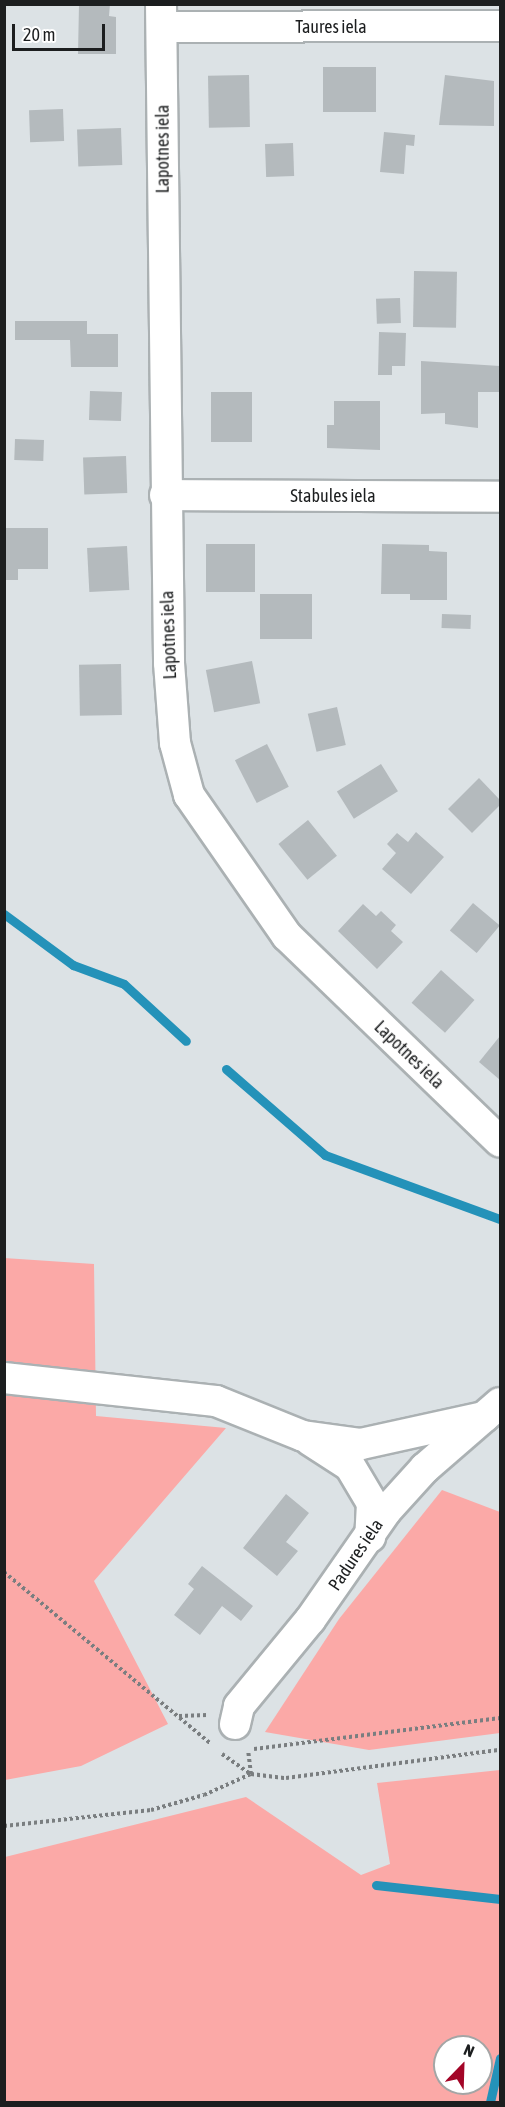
<!DOCTYPE html>
<style>
body{margin:0}
#map{position:relative;width:505px;height:2107px;overflow:hidden;background:#dce2e5;font-family:"Asap Condensed",sans-serif}
div>[style]{position:absolute}
[style*='--x']{left:calc(var(--x)*1px);top:calc(var(--y)*1px);width:calc(var(--w)*1px);rotate:calc(var(--a)*1deg)}
.green>*{inset:0;background:#fba9a7}
.stream>*{height:9px;margin:-4.5px;padding:0 4.5px;transform-origin:4.5px;border-radius:4.5px;background:#2492b9}
.building>*{inset:0;background:#b4babd;transform-origin:0 0}
.path>*{height:4px;margin-top:-2px;transform-origin:0;background:repeating-linear-gradient(90deg,#7a7e80 0 3px,transparent 0 6px)}
.roads{filter:drop-shadow(2px 0 #abb1b3) drop-shadow(-2px 0 #abb1b3) drop-shadow(0 2px #abb1b3) drop-shadow(0 -2px #abb1b3)}
.minor>*{height:30px;margin:-15px;padding:0 15px;transform-origin:15px;border-radius:15px;background:#fff}
span{translate:-50% -50%;white-space:nowrap;text-align:center;line-height:1.15;-webkit-text-stroke:4.5px #fff;paint-order:stroke}
.street-label{font-size:18px;color:#1c1e1f}
.frame{position:absolute;inset:0;border:6px solid #1c1e1f;pointer-events:none}
.north{position:absolute;left:433px;top:2035px;width:60px;height:60px;box-sizing:border-box;background:#fff;border:2px solid #a4a5a5;border-radius:50%;rotate:23deg;font-size:16px;font-weight:700;line-height:24px;text-align:center;color:#1c1e1f}
.north::after{content:'';display:block;margin:auto;width:21px;height:27px;background:#a30527;clip-path:polygon(50% 0,100% 100%,50% 72%,0 100%)}
.scale{position:absolute;left:12px;top:24px;width:93px;height:27px;box-sizing:border-box;border:3px solid #1c1e1f;border-top:0;padding-left:8px;font-size:18px;line-height:21px;white-space:nowrap;color:#1c1e1f;-webkit-text-stroke:4px #fff;paint-order:stroke}
</style>
<div id="map">
<div class="green">
<div style="clip-path:polygon(4px 1258px,94px 1264px,96px 1416px,226px 1428px,94px 1581px,168px 1724px,81px 1766px,5px 1780px)"></div>
<div style="clip-path:polygon(442px 1490px,500px 1512px,500px 1733px,369px 1750px,265px 1732px,339px 1619px)"></div>
<div style="clip-path:polygon(evenodd,500px 1770px,500px 2102px,5px 2102px,5px 1857px,246px 1797px,361px 1875px,390px 1864px,377px 1783px,500px 1770px,445px 2047px,481px 2047px,481px 2083px,445px 2083px,445px 2047px)"></div>
</div>
<div class="stream">
<div style="--x:4;--y:914;--w:86;--a:36.5"></div>
<div style="--x:73;--y:965;--w:54;--a:20.4"></div>
<div style="--x:124;--y:984;--w:84;--a:42.6"></div>
<div style="--x:226;--y:1069;--w:131;--a:41"></div>
<div style="--x:325;--y:1155;--w:186;--a:20.1"></div>
<div style="--x:376;--y:1885;--w:125;--a:6.4"></div>
<div style="--x:490;--y:2102;--w:45;--a:-77.2"></div>
</div>
<div class="building">
<div style="clip-path:polygon(79px 4px,110px 4px,109px 16px,116px 17px,116px 54px,78px 54px)"></div>
<div style="left:323px;top:67px;width:53px;height:45px"></div>
<div style="left:249px;top:75px;width:52px;height:41px;rotate:89deg"></div>
<div style="clip-path:polygon(445px 75px,494px 81px,494px 126px,439px 125px)"></div>
<div style="left:63px;top:109px;width:32px;height:34px;rotate:88deg"></div>
<div style="left:121px;top:128px;width:37px;height:44px;rotate:88deg"></div>
<div style="clip-path:polygon(384px 132px,415px 135px,414px 146px,406px 145px,404px 174px,380px 172px)"></div>
<div style="left:293px;top:143px;width:33px;height:28px;rotate:88deg"></div>
<div style="left:414px;top:271px;width:43px;height:56px;rotate:1deg"></div>
<div style="left:400px;top:298px;width:25px;height:24px;rotate:88deg"></div>
<div style="clip-path:polygon(15px 321px,87px 321px,87px 334px,118px 334px,118px 367px,71px 367px,70px 340px,15px 340px)"></div>
<div style="clip-path:polygon(379px 332px,406px 333px,405px 366px,392px 366px,392px 375px,378px 375px)"></div>
<div style="clip-path:polygon(421px 361px,500px 366px,500px 392px,478px 392px,478px 428px,445px 424px,445px 413px,421px 414px)"></div>
<div style="left:90px;top:391px;width:32px;height:29px;rotate:2deg"></div>
<div style="left:211px;top:392px;width:41px;height:50px"></div>
<div style="clip-path:polygon(334px 401px,380px 401px,380px 450px,327px 448px,327px 425px,334px 425px)"></div>
<div style="left:15px;top:439px;width:29px;height:21px;rotate:2deg"></div>
<div style="left:126px;top:456px;width:37px;height:43px;rotate:88deg"></div>
<div style="clip-path:polygon(4px 528px,48px 528px,48px 569px,18px 569px,18px 580px,4px 580px)"></div>
<div style="left:206px;top:544px;width:49px;height:48px"></div>
<div style="clip-path:polygon(382px 544px,429px 545px,429px 551px,447px 552px,447px 600px,410px 600px,410px 594px,381px 594px)"></div>
<div style="left:127px;top:546px;width:44px;height:40px;rotate:87deg"></div>
<div style="left:312px;top:594px;width:45px;height:52px;rotate:90deg"></div>
<div style="left:442px;top:614px;width:29px;height:14px;rotate:2deg"></div>
<div style="left:252px;top:661px;width:43px;height:47px;rotate:79deg"></div>
<div style="left:121px;top:664px;width:51px;height:42px;rotate:89deg"></div>
<div style="left:337px;top:707px;width:39px;height:30px;rotate:77deg"></div>
<div style="left:267px;top:744px;width:48px;height:36px;rotate:63deg"></div>
<div style="left:381px;top:764px;width:32px;height:52px;rotate:58deg"></div>
<div style="clip-path:polygon(479px 778px,500px 800px,500px 805px,472px 833px,448px 809px)"></div>
<div style="left:308px;top:820px;width:46px;height:38px;rotate:51deg"></div>
<div style="clip-path:polygon(416px 832px,444px 857px,411px 894px,382px 869px,396px 853px,387px 844px,397px 833px,408px 842px)"></div>
<div style="left:473px;top:903px;width:35px;height:36px;rotate:40deg"></div>
<div style="clip-path:polygon(363px 904px,376px 916px,381px 911px,396px 925px,391px 931px,403px 942px,377px 969px,338px 931px)"></div>
<div style="left:441px;top:970px;width:45px;height:44px;rotate:42deg"></div>
<div style="clip-path:polygon(500px 1036px,500px 1080px,479px 1062px)"></div>
<div style="clip-path:polygon(286px 1494px,309px 1513px,286px 1542px,298px 1551px,277px 1576px,243px 1548px)"></div>
<div style="clip-path:polygon(202px 1566px,253px 1606px,241px 1621px,222px 1606px,200px 1635px,174px 1615px,194px 1589px,188px 1584px)"></div>
</div>
<div class="path">
<div style="--x:4;--y:1572;--w:268;--a:39.7"></div>
<div style="--x:179;--y:1716;--w:28;--a:-2"></div>
<div style="--x:254;--y:1749;--w:248;--a:-7.2"></div>
<div style="--x:222;--y:1754;--w:35;--a:35"></div>
<div style="--x:251;--y:1774;--w:35;--a:7"></div>
<div style="--x:286;--y:1778;--w:216;--a:-7.5"></div>
<div style="--x:4;--y:1826;--w:148;--a:-6.2"></div>
<div style="--x:151;--y:1810;--w:55;--a:-15.8"></div>
<div style="--x:204;--y:1795;--w:51;--a:-24.1"></div>
<div style="--x:251;--y:1774;--w:24;--a:-97"></div>
</div>
<div class="roads">
<div class="minor">
<div style="--x:161;--y:4;--w:659;--a:89.3"></div>
<div style="--x:169;--y:663;--w:80;--a:85.7"></div>
<div style="--x:175;--y:743;--w:54;--a:74.9"></div>
<div style="--x:189;--y:795;--w:172;--a:55.2"></div>
<div style="--x:287;--y:936;--w:296;--a:44"></div>
<div style="--x:162;--y:27;--w:338;--a:-0.2"></div>
<div style="--x:165;--y:495;--w:335;--a:0.3"></div>
<div style="--x:4;--y:1378;--w:213;--a:6.2"></div>
<div style="--x:216;--y:1401;--w:94;--a:21.9"></div>
<div style="--x:303;--y:1436;--w:59;--a:7.9"></div>
<div style="--x:361;--y:1444;--w:126;--a:-12.4"></div>
<div style="--x:311;--y:1441;--w:46;--a:32.7"></div>
<div style="--x:350;--y:1466;--w:43;--a:59.3"></div>
<div style="--x:372;--y:1503;--w:34;--a:93"></div>
<div style="--x:235;--y:1724;--w:18;--a:-77"></div>
<div style="--x:239;--y:1706;--w:112;--a:-50.5"></div>
<div style="--x:310;--y:1620;--w:133;--a:-55.1"></div>
<div style="--x:386;--y:1511;--w:58;--a:-47.8"></div>
<div style="--x:425;--y:1468;--w:99;--a:-40.9"></div>
</div>
</div>
<div class="street-label">
<span style="left:331px;top:27px">Taures iela</span>
<span style="left:163px;top:149px;rotate:-90deg">Lapotnes iela</span>
<span style="left:333px;top:496px">Stabules iela</span>
<span style="left:169px;top:635px;rotate:-92deg">Lapotnes iela</span>
<span style="left:409px;top:1055px;rotate:44deg">Lapotnes iela</span>
<span style="left:356px;top:1555px;rotate:-56deg">Padures iela</span>
</div>
<div class="frame"></div>
<div class="north">N</div>
<div class="scale">20 m</div>
</div>
